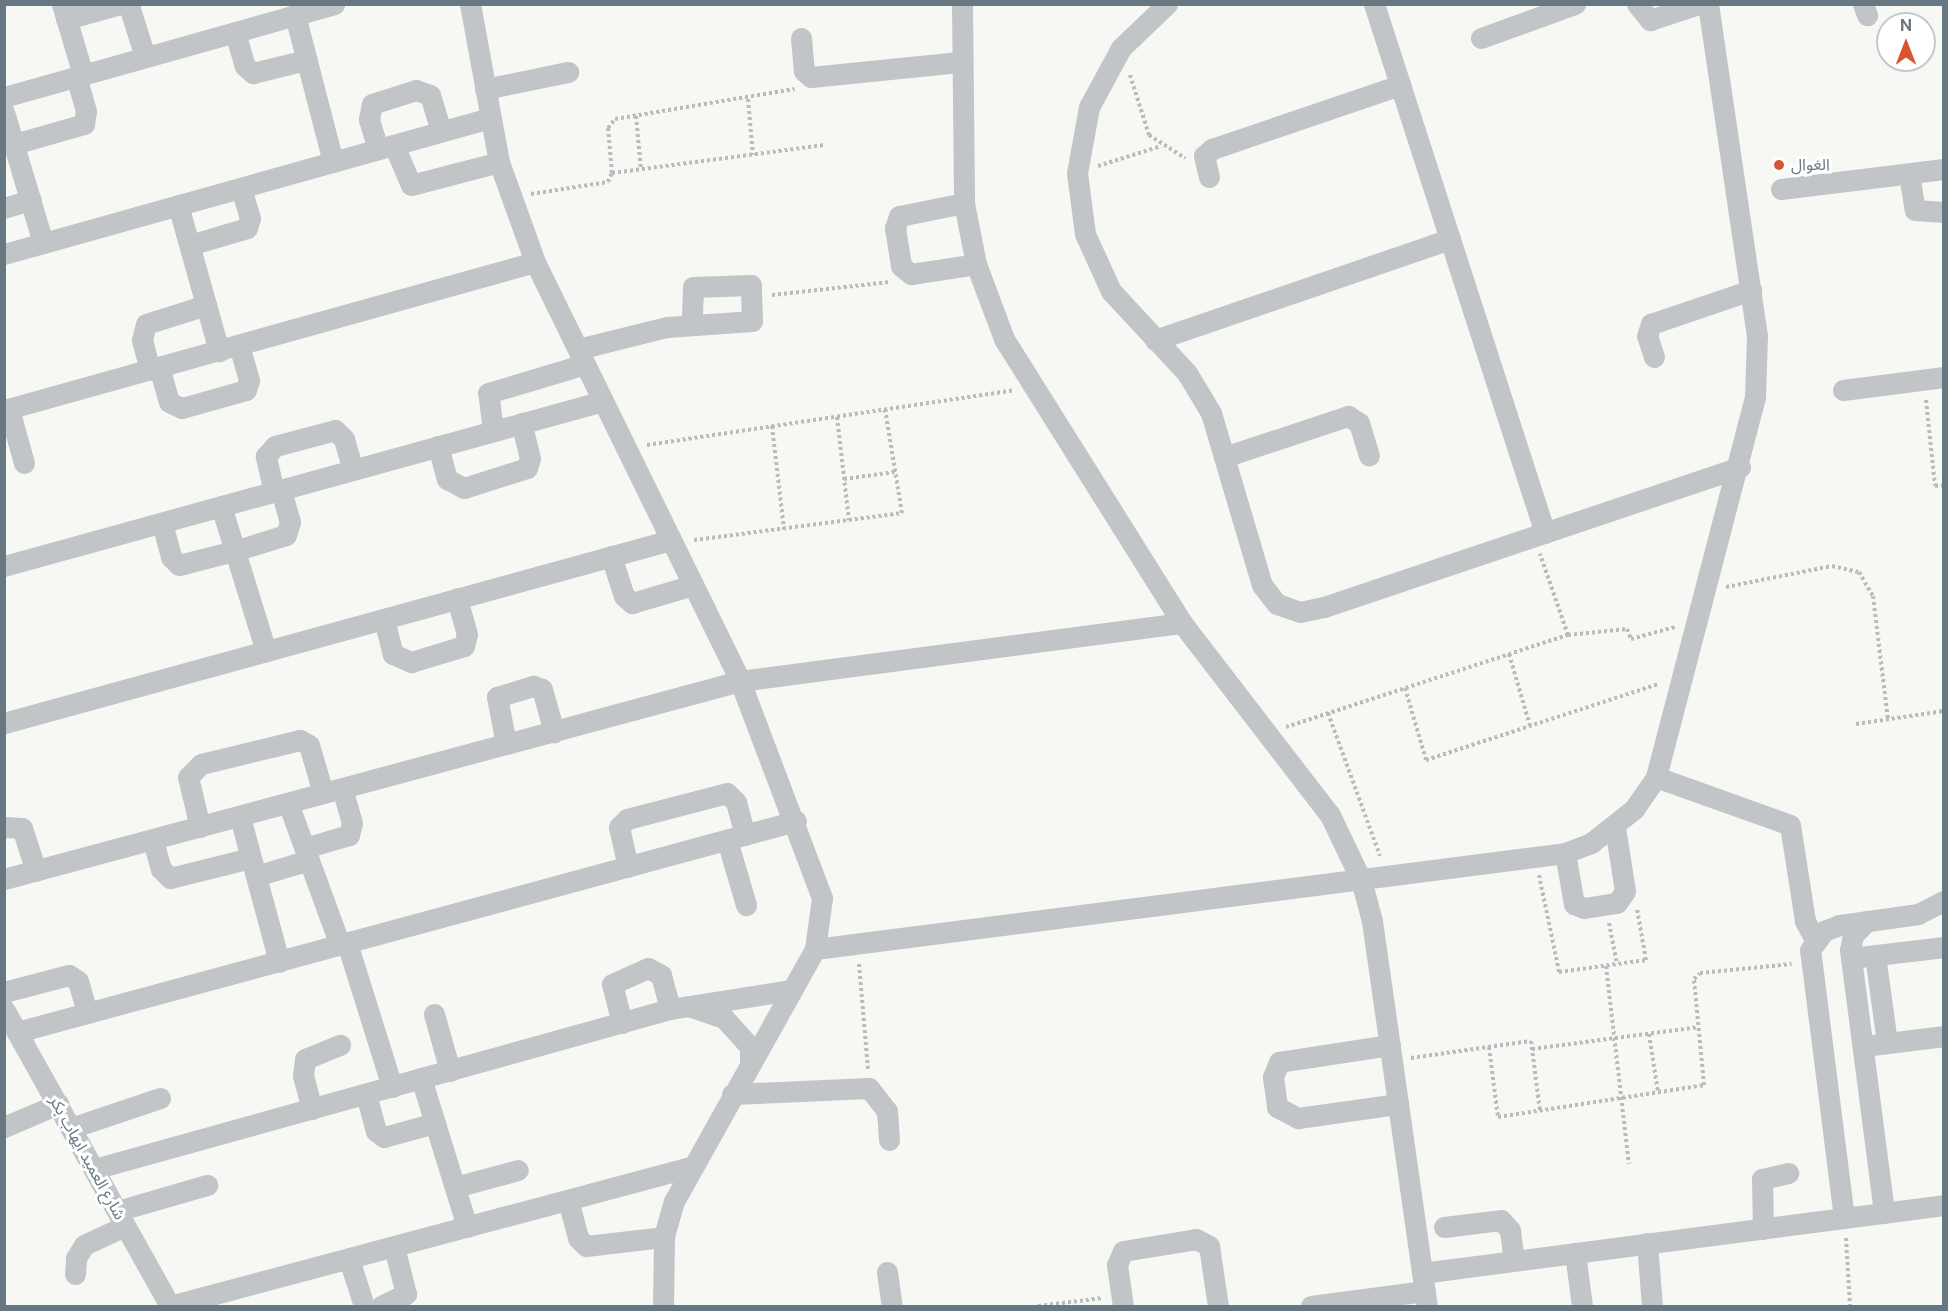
<!DOCTYPE html>
<meta charset="utf-8">
<style>
body{margin:0}
#map{position:relative;width:1948px;height:1311px;overflow:hidden;background:#f7f7f4;font-family:"Public Sans","Noto Sans Arabic",sans-serif}
div>[style]{position:absolute}
[style*='--x']{left:calc(var(--x)*1px);top:calc(var(--y)*1px);width:calc(var(--w)*1px);rotate:calc(var(--a)*1deg)}
.path>*{height:4px;margin-top:-2px;transform-origin:0;background:repeating-linear-gradient(90deg,#b9bcbe 0 3px,transparent 0 6px)}
.minor>*{height:21px;margin:-10.5px;padding:0 10.5px;transform-origin:10.5px;border-radius:10.5px;background:#c1c5c8}
.dots>*{width:16px;height:16px;translate:-50% -50%;box-sizing:border-box;border:3px solid #fff;border-radius:50%}
span{translate:-50% -50%;white-space:nowrap;text-align:center;line-height:1.15;-webkit-text-stroke:6px #fff;paint-order:stroke}
.poi-label{font-size:16px;color:#687883}
.left{translate:0 -50%;text-align:left}
.street-label{font-size:16px;color:#687883}
.frame{position:absolute;inset:0;border:6px solid #687883;pointer-events:none}
.north{position:absolute;left:1876px;top:12px;width:60px;height:60px;box-sizing:border-box;background:#fff;border:2px solid #c3c9cd;border-radius:50%;rotate:0deg;font-size:16px;font-weight:700;line-height:24px;text-align:center;color:#687883}
.north::after{content:'';display:block;margin:auto;width:21px;height:27px;background:#d95432;clip-path:polygon(50% 0,100% 100%,50% 72%,0 100%)}
</style>
<div id="map">
<div class="path">
<div style="--x:1130;--y:75;--w:63;--a:72.4"></div>
<div style="--x:1149;--y:135;--w:43;--a:32.6"></div>
<div style="--x:748;--y:99;--w:56;--a:84.9"></div>
<div style="--x:636;--y:116;--w:54;--a:84.7"></div>
<div style="--x:1098;--y:166;--w:66;--a:-17.6"></div>
<div style="--x:612;--y:173;--w:214;--a:-7.5"></div>
<div style="--x:531;--y:194;--w:78;--a:-8.9"></div>
<div style="--x:608;--y:182;--w:10;--a:-66"></div>
<div style="--x:612;--y:173;--w:45;--a:-95.1"></div>
<div style="--x:608;--y:128;--w:11;--a:-52"></div>
<div style="--x:615;--y:119;--w:182;--a:-9.5"></div>
<div style="--x:772;--y:295;--w:119;--a:-6.3"></div>
<div style="--x:1926;--y:400;--w:86;--a:84"></div>
<div style="--x:1935;--y:486;--w:9;--a:-6"></div>
<div style="--x:837;--y:417;--w:104;--a:83.4"></div>
<div style="--x:772;--y:426;--w:104;--a:83.4"></div>
<div style="--x:647;--y:445;--w:371;--a:-8.5"></div>
<div style="--x:844;--y:479;--w:51;--a:-7.8"></div>
<div style="--x:694;--y:540;--w:210;--a:-7.4"></div>
<div style="--x:902;--y:513;--w:105;--a:-99.3"></div>
<div style="--x:1726;--y:587;--w:108;--a:-11.2"></div>
<div style="--x:1832;--y:566;--w:28;--a:13"></div>
<div style="--x:1859;--y:572;--w:28;--a:60"></div>
<div style="--x:1873;--y:596;--w:125;--a:83.1"></div>
<div style="--x:1568;--y:635;--w:59;--a:-5.8"></div>
<div style="--x:1627;--y:629;--w:11;--a:68"></div>
<div style="--x:1631;--y:639;--w:46;--a:-15.3"></div>
<div style="--x:1509;--y:654;--w:75;--a:73.7"></div>
<div style="--x:1405;--y:688;--w:75;--a:73.7"></div>
<div style="--x:1426;--y:760;--w:245;--a:-18.1"></div>
<div style="--x:1328;--y:713;--w:152;--a:70"></div>
<div style="--x:1856;--y:724;--w:89;--a:-8.4"></div>
<div style="--x:1286;--y:727;--w:297;--a:-18.1"></div>
<div style="--x:1568;--y:635;--w:86;--a:-109.1"></div>
<div style="--x:1539;--y:875;--w:99;--a:78.3"></div>
<div style="--x:1559;--y:972;--w:88;--a:-7.9"></div>
<div style="--x:1646;--y:960;--w:52;--a:-100"></div>
<div style="--x:1609;--y:923;--w:42;--a:79"></div>
<div style="--x:859;--y:964;--w:106;--a:85.1"></div>
<div style="--x:1606;--y:966;--w:199;--a:83.4"></div>
<div style="--x:1649;--y:1034;--w:59;--a:81.2"></div>
<div style="--x:1489;--y:1047;--w:71;--a:82.7"></div>
<div style="--x:1498;--y:1117;--w:208;--a:-8.8"></div>
<div style="--x:1704;--y:1085;--w:106;--a:-95.4"></div>
<div style="--x:1694;--y:979;--w:8;--a:-45"></div>
<div style="--x:1700;--y:973;--w:92;--a:-5.6"></div>
<div style="--x:1532;--y:1049;--w:167;--a:-7.5"></div>
<div style="--x:1411;--y:1058;--w:121;--a:-8.1"></div>
<div style="--x:1531;--y:1041;--w:71;--a:82.7"></div>
<div style="--x:1846;--y:1238;--w:68;--a:86.6"></div>
<div style="--x:1038;--y:1306;--w:65;--a:-7"></div>
</div>
<div class="minor">
<div style="--x:62;--y:4;--w:74;--a:73.5"></div>
<div style="--x:124;--y:4;--w:8;--a:40"></div>
<div style="--x:130;--y:9;--w:50;--a:72.6"></div>
<div style="--x:470;--y:4;--w:161;--a:79.6"></div>
<div style="--x:499;--y:162;--w:106;--a:70.2"></div>
<div style="--x:535;--y:262;--w:466;--a:63.9"></div>
<div style="--x:740;--y:681;--w:232;--a:69.3"></div>
<div style="--x:822;--y:898;--w:51;--a:97.8"></div>
<div style="--x:815;--y:949;--w:289;--a:119.2"></div>
<div style="--x:674;--y:1201;--w:37;--a:106"></div>
<div style="--x:664;--y:1237;--w:69;--a:90.8"></div>
<div style="--x:962;--y:4;--w:199;--a:89.4"></div>
<div style="--x:964;--y:203;--w:62;--a:78.9"></div>
<div style="--x:976;--y:264;--w:80;--a:69.5"></div>
<div style="--x:1004;--y:339;--w:335;--a:57.9"></div>
<div style="--x:1182;--y:623;--w:242;--a:52.4"></div>
<div style="--x:1330;--y:815;--w:72;--a:64.5"></div>
<div style="--x:1361;--y:880;--w:42;--a:75"></div>
<div style="--x:1372;--y:921;--w:389;--a:81.9"></div>
<div style="--x:1167;--y:4;--w:64;--a:136.3"></div>
<div style="--x:1121;--y:48;--w:67;--a:118.5"></div>
<div style="--x:1089;--y:107;--w:67;--a:100.3"></div>
<div style="--x:1077;--y:173;--w:62;--a:82.5"></div>
<div style="--x:1085;--y:234;--w:63;--a:65.5"></div>
<div style="--x:1111;--y:291;--w:112;--a:47.2"></div>
<div style="--x:1187;--y:373;--w:47;--a:59"></div>
<div style="--x:1211;--y:413;--w:179;--a:73.5"></div>
<div style="--x:1262;--y:585;--w:24;--a:52"></div>
<div style="--x:1277;--y:604;--w:24;--a:19"></div>
<div style="--x:1300;--y:612;--w:25;--a:-12"></div>
<div style="--x:1324;--y:607;--w:439;--a:-18.6"></div>
<div style="--x:1374;--y:4;--w:556;--a:72.09"></div>
<div style="--x:1637;--y:4;--w:21;--a:51"></div>
<div style="--x:1650;--y:20;--w:52;--a:-18.1"></div>
<div style="--x:1863;--y:4;--w:12;--a:70"></div>
<div style="--x:295;--y:15;--w:152;--a:75.5"></div>
<div style="--x:66;--y:19;--w:57;--a:-15.3"></div>
<div style="--x:235;--y:32;--w:35;--a:74"></div>
<div style="--x:245;--y:66;--w:11;--a:41"></div>
<div style="--x:253;--y:73;--w:55;--a:-13.8"></div>
<div style="--x:801;--y:38;--w:33;--a:85"></div>
<div style="--x:804;--y:71;--w:9;--a:41"></div>
<div style="--x:811;--y:77;--w:149;--a:-5.8"></div>
<div style="--x:1481;--y:38;--w:100;--a:-19.9"></div>
<div style="--x:485;--y:89;--w:85;--a:-11.6"></div>
<div style="--x:4;--y:97;--w:343;--a:-15.7"></div>
<div style="--x:4;--y:112;--w:137;--a:73.4"></div>
<div style="--x:14;--y:144;--w:73;--a:-15.9"></div>
<div style="--x:84;--y:124;--w:13;--a:-81"></div>
<div style="--x:86;--y:111;--w:35;--a:-106"></div>
<div style="--x:394;--y:145;--w:43;--a:67"></div>
<div style="--x:411;--y:185;--w:91;--a:-14.6"></div>
<div style="--x:378;--y:149;--w:31;--a:-107"></div>
<div style="--x:369;--y:119;--w:15;--a:-79"></div>
<div style="--x:372;--y:104;--w:46;--a:-17.7"></div>
<div style="--x:416;--y:90;--w:15;--a:20"></div>
<div style="--x:430;--y:95;--w:38;--a:73"></div>
<div style="--x:1909;--y:174;--w:36;--a:81"></div>
<div style="--x:1915;--y:210;--w:29;--a:4"></div>
<div style="--x:1209;--y:177;--w:22;--a:-103"></div>
<div style="--x:1204;--y:156;--w:11;--a:-41"></div>
<div style="--x:1212;--y:149;--w:199;--a:-18.8"></div>
<div style="--x:1781;--y:189;--w:164;--a:-7"></div>
<div style="--x:964;--y:203;--w:66;--a:168.7"></div>
<div style="--x:899;--y:216;--w:13;--a:108"></div>
<div style="--x:895;--y:228;--w:38;--a:81"></div>
<div style="--x:901;--y:266;--w:13;--a:39"></div>
<div style="--x:911;--y:274;--w:66;--a:-8.7"></div>
<div style="--x:178;--y:205;--w:152;--a:74.3"></div>
<div style="--x:4;--y:208;--w:28;--a:-17"></div>
<div style="--x:190;--y:245;--w:59;--a:-16.6"></div>
<div style="--x:247;--y:228;--w:10;--a:-73"></div>
<div style="--x:250;--y:218;--w:31;--a:-107"></div>
<div style="--x:4;--y:254;--w:505;--a:-15.63"></div>
<div style="--x:1155;--y:340;--w:312;--a:-18.9"></div>
<div style="--x:578;--y:349;--w:92;--a:-13.9"></div>
<div style="--x:667;--y:327;--w:85;--a:-4"></div>
<div style="--x:752;--y:321;--w:36;--a:-92"></div>
<div style="--x:751;--y:285;--w:58;--a:178"></div>
<div style="--x:693;--y:287;--w:37;--a:92"></div>
<div style="--x:1654;--y:357;--w:22;--a:-108"></div>
<div style="--x:1647;--y:336;--w:13;--a:-72"></div>
<div style="--x:1651;--y:324;--w:106;--a:-18.8"></div>
<div style="--x:159;--y:367;--w:36;--a:74"></div>
<div style="--x:169;--y:402;--w:14;--a:25"></div>
<div style="--x:182;--y:408;--w:66;--a:-15.7"></div>
<div style="--x:246;--y:390;--w:10;--a:-73"></div>
<div style="--x:249;--y:380;--w:36;--a:-106"></div>
<div style="--x:150;--y:370;--w:31;--a:-105"></div>
<div style="--x:142;--y:340;--w:16;--a:-76"></div>
<div style="--x:146;--y:324;--w:63;--a:-17.6"></div>
<div style="--x:1843;--y:390;--w:102;--a:-7.3"></div>
<div style="--x:9;--y:409;--w:56;--a:74.5"></div>
<div style="--x:4;--y:410;--w:551;--a:-15.57"></div>
<div style="--x:493;--y:431;--w:38;--a:-97"></div>
<div style="--x:488;--y:393;--w:101;--a:-16.6"></div>
<div style="--x:438;--y:446;--w:34;--a:75"></div>
<div style="--x:447;--y:479;--w:19;--a:28"></div>
<div style="--x:464;--y:488;--w:66;--a:-17.6"></div>
<div style="--x:527;--y:468;--w:10;--a:-73"></div>
<div style="--x:530;--y:458;--w:36;--a:-104"></div>
<div style="--x:1224;--y:457;--w:131;--a:-18.3"></div>
<div style="--x:1348;--y:416;--w:13;--a:32"></div>
<div style="--x:1359;--y:423;--w:34;--a:73"></div>
<div style="--x:274;--y:492;--w:37;--a:-103"></div>
<div style="--x:266;--y:456;--w:13;--a:-48"></div>
<div style="--x:275;--y:446;--w:62;--a:-14.9"></div>
<div style="--x:335;--y:430;--w:13;--a:45"></div>
<div style="--x:344;--y:439;--w:32;--a:74"></div>
<div style="--x:221;--y:506;--w:152;--a:72.8"></div>
<div style="--x:162;--y:523;--w:35;--a:75"></div>
<div style="--x:171;--y:557;--w:11;--a:45"></div>
<div style="--x:179;--y:565;--w:57;--a:-14.3"></div>
<div style="--x:234;--y:551;--w:54;--a:-17.1"></div>
<div style="--x:286;--y:535;--w:14;--a:-73"></div>
<div style="--x:290;--y:522;--w:33;--a:-106"></div>
<div style="--x:611;--y:556;--w:42;--a:72"></div>
<div style="--x:624;--y:596;--w:11;--a:41"></div>
<div style="--x:632;--y:603;--w:64;--a:-16.4"></div>
<div style="--x:4;--y:566;--w:621;--a:-15.4"></div>
<div style="--x:384;--y:619;--w:36;--a:76"></div>
<div style="--x:393;--y:654;--w:20;--a:24"></div>
<div style="--x:411;--y:662;--w:55;--a:-16.8"></div>
<div style="--x:464;--y:646;--w:12;--a:-76"></div>
<div style="--x:467;--y:634;--w:37;--a:-106"></div>
<div style="--x:4;--y:723;--w:692;--a:-15.34"></div>
<div style="--x:506;--y:744;--w:48;--a:-100.8"></div>
<div style="--x:497;--y:697;--w:38;--a:-17"></div>
<div style="--x:533;--y:686;--w:9;--a:18"></div>
<div style="--x:542;--y:689;--w:45;--a:74.4"></div>
<div style="--x:1656;--y:777;--w:142;--a:19.7"></div>
<div style="--x:1790;--y:825;--w:97;--a:81.1"></div>
<div style="--x:1805;--y:921;--w:21;--a:62"></div>
<div style="--x:288;--y:803;--w:151;--a:69.9"></div>
<div style="--x:240;--y:817;--w:150;--a:74.9"></div>
<div style="--x:4;--y:827;--w:18;--a:3"></div>
<div style="--x:22;--y:828;--w:45;--a:72"></div>
<div style="--x:200;--y:827;--w:51;--a:-103.5"></div>
<div style="--x:188;--y:777;--w:18;--a:-45"></div>
<div style="--x:201;--y:764;--w:102;--a:-13.6"></div>
<div style="--x:300;--y:740;--w:10;--a:29"></div>
<div style="--x:309;--y:745;--w:50;--a:73.7"></div>
<div style="--x:153;--y:840;--w:30;--a:75"></div>
<div style="--x:161;--y:869;--w:13;--a:45"></div>
<div style="--x:170;--y:878;--w:83;--a:-13.9"></div>
<div style="--x:727;--y:840;--w:68;--a:73.7"></div>
<div style="--x:305;--y:848;--w:46;--a:-16.5"></div>
<div style="--x:349;--y:835;--w:12;--a:-76"></div>
<div style="--x:352;--y:823;--w:35;--a:-106"></div>
<div style="--x:1565;--y:853;--w:52;--a:80"></div>
<div style="--x:1574;--y:904;--w:11;--a:22"></div>
<div style="--x:1584;--y:908;--w:33;--a:-9"></div>
<div style="--x:1617;--y:903;--w:14;--a:-56"></div>
<div style="--x:1625;--y:891;--w:65;--a:-98.9"></div>
<div style="--x:628;--y:867;--w:41;--a:-102.7"></div>
<div style="--x:619;--y:827;--w:11;--a:-45"></div>
<div style="--x:627;--y:819;--w:103;--a:-14.6"></div>
<div style="--x:727;--y:793;--w:13;--a:45"></div>
<div style="--x:736;--y:802;--w:34;--a:75"></div>
<div style="--x:256;--y:876;--w:55;--a:-16.8"></div>
<div style="--x:4;--y:879;--w:762;--a:-15.06"></div>
<div style="--x:740;--y:681;--w:446;--a:-7.5"></div>
<div style="--x:1867;--y:921;--w:20;--a:135"></div>
<div style="--x:1853;--y:935;--w:15;--a:101"></div>
<div style="--x:1850;--y:950;--w:265;--a:82.6"></div>
<div style="--x:347;--y:943;--w:151;--a:72.6"></div>
<div style="--x:815;--y:949;--w:756;--a:-7.29"></div>
<div style="--x:1565;--y:853;--w:28;--a:-21"></div>
<div style="--x:1591;--y:843;--w:55;--a:-38.3"></div>
<div style="--x:1634;--y:809;--w:39;--a:-55"></div>
<div style="--x:1656;--y:777;--w:392;--a:-75.4"></div>
<div style="--x:1755;--y:398;--w:62;--a:-88.2"></div>
<div style="--x:1757;--y:336;--w:336;--a:-98.4"></div>
<div style="--x:1875;--y:955;--w:89;--a:82.2"></div>
<div style="--x:1851;--y:958;--w:94;--a:-6.7"></div>
<div style="--x:4;--y:992;--w:67;--a:-14.7"></div>
<div style="--x:69;--y:975;--w:11;--a:34"></div>
<div style="--x:78;--y:981;--w:33;--a:74"></div>
<div style="--x:689;--y:1006;--w:37;--a:19"></div>
<div style="--x:724;--y:1018;--w:39;--a:48"></div>
<div style="--x:750;--y:1047;--w:17;--a:90"></div>
<div style="--x:4;--y:1009;--w:340;--a:60.8"></div>
<div style="--x:434;--y:1014;--w:59;--a:74.3"></div>
<div style="--x:622;--y:1023;--w:40;--a:-104.4"></div>
<div style="--x:612;--y:984;--w:39;--a:-24"></div>
<div style="--x:648;--y:968;--w:15;--a:28"></div>
<div style="--x:661;--y:975;--w:35;--a:75"></div>
<div style="--x:17;--y:1032;--w:807;--a:-15.16"></div>
<div style="--x:1390;--y:1045;--w:112;--a:171.3"></div>
<div style="--x:1279;--y:1062;--w:16;--a:112"></div>
<div style="--x:1273;--y:1077;--w:30;--a:82"></div>
<div style="--x:1277;--y:1107;--w:24;--a:28"></div>
<div style="--x:1298;--y:1118;--w:101;--a:-8"></div>
<div style="--x:1872;--y:1045;--w:73;--a:-7.1"></div>
<div style="--x:421;--y:1078;--w:156;--a:72.8"></div>
<div style="--x:366;--y:1094;--w:38;--a:75"></div>
<div style="--x:376;--y:1131;--w:10;--a:37"></div>
<div style="--x:384;--y:1137;--w:53;--a:-15.4"></div>
<div style="--x:732;--y:1094;--w:137;--a:-2.5"></div>
<div style="--x:869;--y:1088;--w:29;--a:52"></div>
<div style="--x:887;--y:1111;--w:29;--a:86"></div>
<div style="--x:312;--y:1109;--w:34;--a:-105"></div>
<div style="--x:303;--y:1076;--w:17;--a:-83"></div>
<div style="--x:305;--y:1059;--w:38;--a:-22"></div>
<div style="--x:4;--y:1127;--w:59;--a:-23.1"></div>
<div style="--x:71;--y:1128;--w:94;--a:-18.6"></div>
<div style="--x:94;--y:1169;--w:598;--a:-15.52"></div>
<div style="--x:670;--y:1009;--w:123;--a:-8.9"></div>
<div style="--x:455;--y:1187;--w:65;--a:-15.1"></div>
<div style="--x:568;--y:1200;--w:39;--a:75"></div>
<div style="--x:578;--y:1238;--w:11;--a:45"></div>
<div style="--x:586;--y:1246;--w:79;--a:-6.6"></div>
<div style="--x:117;--y:1211;--w:94;--a:-16.1"></div>
<div style="--x:1844;--y:1218;--w:270;--a:-97.2"></div>
<div style="--x:1810;--y:950;--w:24;--a:-54"></div>
<div style="--x:1824;--y:931;--w:17;--a:-21"></div>
<div style="--x:1840;--y:925;--w:79;--a:-8"></div>
<div style="--x:1918;--y:914;--w:29;--a:-27"></div>
<div style="--x:1444;--y:1227;--w:57;--a:-7"></div>
<div style="--x:1501;--y:1220;--w:13;--a:48"></div>
<div style="--x:1510;--y:1230;--w:31;--a:83"></div>
<div style="--x:1763;--y:1229;--w:50;--a:-91.1"></div>
<div style="--x:1762;--y:1179;--w:27;--a:-13"></div>
<div style="--x:1647;--y:1243;--w:63;--a:85.5"></div>
<div style="--x:1575;--y:1253;--w:53;--a:82.5"></div>
<div style="--x:349;--y:1259;--w:49;--a:72.3"></div>
<div style="--x:887;--y:1272;--w:34;--a:82"></div>
<div style="--x:1422;--y:1273;--w:526;--a:-7.42"></div>
<div style="--x:75;--y:1274;--w:16;--a:-86"></div>
<div style="--x:76;--y:1258;--w:15;--a:-58"></div>
<div style="--x:84;--y:1245;--w:45;--a:-24.9"></div>
<div style="--x:170;--y:1306;--w:538;--a:-14.97"></div>
<div style="--x:381;--y:1306;--w:28;--a:-26"></div>
<div style="--x:406;--y:1294;--w:49;--a:-104.3"></div>
<div style="--x:1123;--y:1306;--w:41;--a:-98.3"></div>
<div style="--x:1117;--y:1265;--w:15;--a:-67"></div>
<div style="--x:1123;--y:1251;--w:74;--a:-9.3"></div>
<div style="--x:1196;--y:1239;--w:15;--a:28"></div>
<div style="--x:1209;--y:1246;--w:61;--a:81.5"></div>
<div style="--x:1311;--y:1306;--w:115;--a:-7.5"></div>
</div>
<div class="dots">
<div style="left:1779px;top:165px;background:#d95432"></div>
</div>
<div class="poi-label">
<span class="left" style="left:1791px;top:165px">الغوال</span>
</div>
<div class="street-label">
<span style="left:87px;top:1158px;rotate:61deg">شارع العميد ايهاب بكر</span>
</div>
<div class="frame"></div>
<div class="north">N</div>
</div>
